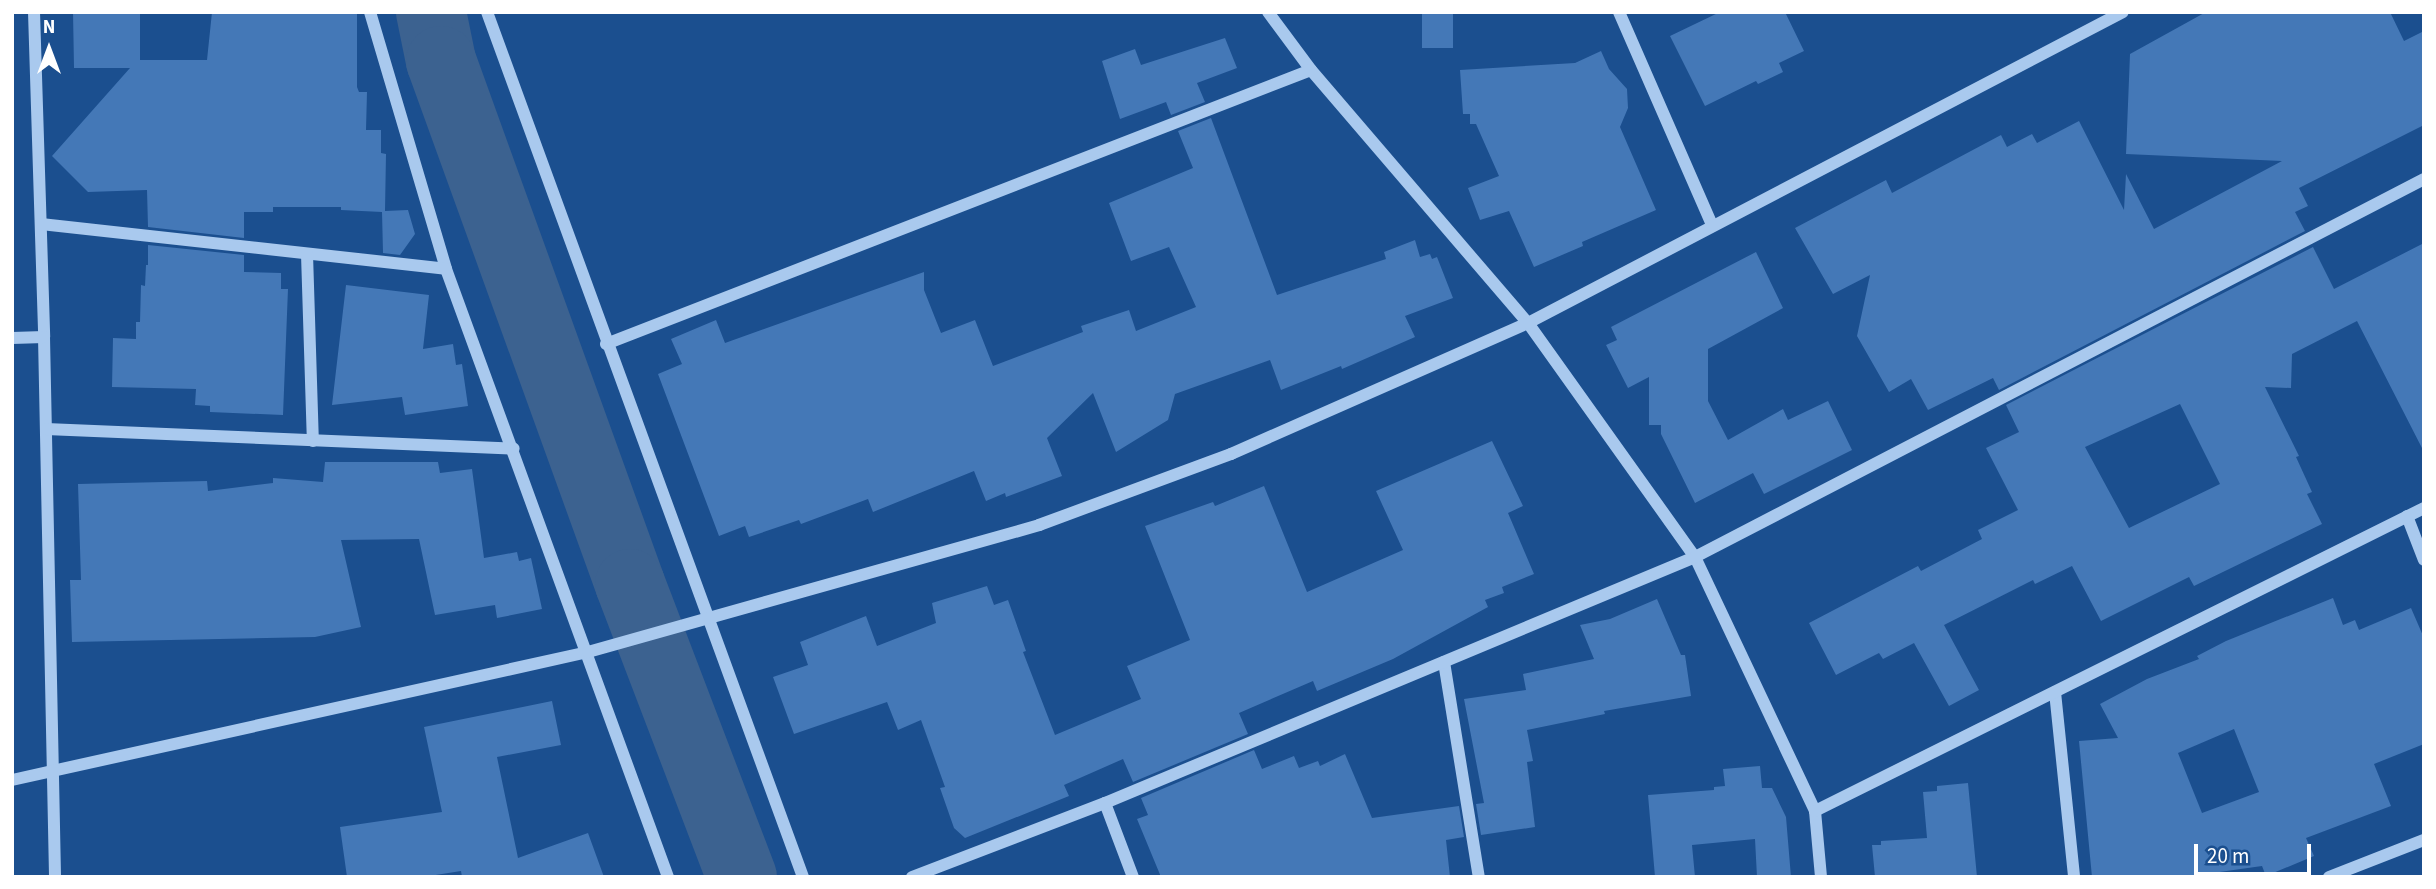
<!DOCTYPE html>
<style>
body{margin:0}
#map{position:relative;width:2436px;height:889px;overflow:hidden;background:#1b4f8f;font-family:"Source Sans 3",sans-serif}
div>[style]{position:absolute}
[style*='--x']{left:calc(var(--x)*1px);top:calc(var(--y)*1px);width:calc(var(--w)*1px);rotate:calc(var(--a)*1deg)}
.river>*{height:70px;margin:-35px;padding:0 35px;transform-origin:35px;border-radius:35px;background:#3c6290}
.building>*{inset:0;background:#4478b7;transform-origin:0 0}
.minor>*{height:12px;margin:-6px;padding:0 6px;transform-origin:6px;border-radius:6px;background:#a9c9ee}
span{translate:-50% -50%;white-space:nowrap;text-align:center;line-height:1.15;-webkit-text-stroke:5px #1b4f8f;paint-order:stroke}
.frame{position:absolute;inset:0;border:14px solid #fff;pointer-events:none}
.north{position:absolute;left:14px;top:14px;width:70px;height:70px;-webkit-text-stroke:5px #1b4f8f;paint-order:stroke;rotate:0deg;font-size:19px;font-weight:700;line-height:28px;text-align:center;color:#fff}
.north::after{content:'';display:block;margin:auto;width:24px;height:32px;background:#fff;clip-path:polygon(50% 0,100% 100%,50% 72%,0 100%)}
.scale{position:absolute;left:2194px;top:844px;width:117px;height:32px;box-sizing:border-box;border:4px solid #fff;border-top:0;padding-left:9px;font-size:21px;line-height:24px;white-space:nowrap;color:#fff;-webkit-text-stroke:5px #1b4f8f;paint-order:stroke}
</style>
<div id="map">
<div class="river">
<div style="--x:431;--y:12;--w:50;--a:78.5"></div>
<div style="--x:441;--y:61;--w:556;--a:70.13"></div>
<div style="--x:630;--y:584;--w:314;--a:69.1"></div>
</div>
<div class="building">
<div style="clip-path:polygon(73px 12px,140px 12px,140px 60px,207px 60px,212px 12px,357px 12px,357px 87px,359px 92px,367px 92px,366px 130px,381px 130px,381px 153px,386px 154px,385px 211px,408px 210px,415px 234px,400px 255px,383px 253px,382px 212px,341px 210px,341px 207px,273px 207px,273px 212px,244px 212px,244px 238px,148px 227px,147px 190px,88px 192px,52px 156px,130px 68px,74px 68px)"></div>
<div style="left:1422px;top:12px;width:31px;height:36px"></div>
<div style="clip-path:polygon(1720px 12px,1785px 12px,1804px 51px,1779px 63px,1783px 72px,1758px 84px,1756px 81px,1705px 106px,1670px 36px)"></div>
<div style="clip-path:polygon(2206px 12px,2390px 12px,2404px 41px,2424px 31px,2424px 125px,2299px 188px,2308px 206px,2295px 212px,2305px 231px,1999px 390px,1993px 378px,1928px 410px,1911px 379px,1889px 392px,1857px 336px,1870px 275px,1833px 294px,1795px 228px,1886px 180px,1892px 193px,2001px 135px,2007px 147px,2032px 134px,2037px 143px,2079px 121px,2124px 210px,2126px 174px,2154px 229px,2282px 161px,2126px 154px,2130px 54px)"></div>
<div style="clip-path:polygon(1225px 38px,1237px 68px,1197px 83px,1205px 102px,1171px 115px,1166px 102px,1120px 119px,1102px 61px,1135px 49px,1141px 65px)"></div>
<div style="clip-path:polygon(1601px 51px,1609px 69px,1627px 89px,1628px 108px,1620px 127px,1656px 210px,1582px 242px,1583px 246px,1534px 267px,1509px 211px,1480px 220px,1468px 188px,1499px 176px,1476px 124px,1470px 124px,1470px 114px,1463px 114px,1460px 70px,1575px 63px)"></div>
<div style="clip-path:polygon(1211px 118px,1277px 295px,1386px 259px,1384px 252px,1415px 240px,1420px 257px,1430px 254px,1432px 259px,1437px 257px,1453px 298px,1405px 316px,1415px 337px,1342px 369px,1341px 366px,1281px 390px,1270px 360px,1175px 394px,1168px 420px,1116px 452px,1093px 393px,1047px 438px,1062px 476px,1006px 497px,1005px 493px,986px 501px,974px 471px,873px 512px,868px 499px,801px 524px,799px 520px,749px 537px,745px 526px,719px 536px,658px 374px,682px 364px,671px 339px,716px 320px,725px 343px,924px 272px,924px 290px,941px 333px,975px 320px,993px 366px,1083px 332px,1081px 326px,1129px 310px,1136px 331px,1196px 307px,1169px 247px,1131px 261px,1109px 203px,1193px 168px,1178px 131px)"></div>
<div style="clip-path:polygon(evenodd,2424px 243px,2424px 452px,2357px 321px,2292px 354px,2291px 388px,2265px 387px,2299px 456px,2296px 457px,2312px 492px,2307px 494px,2322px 524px,2194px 586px,2189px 577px,2101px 621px,2072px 566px,2035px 584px,2033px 580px,1944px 625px,1979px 690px,1949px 706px,1914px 643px,1883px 659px,1879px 653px,1836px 675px,1809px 623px,1918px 566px,1921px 571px,1982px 539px,1978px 530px,2018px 510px,1986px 448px,2019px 432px,2006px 405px,2313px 247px,2334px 289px,2424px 243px,2180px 404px,2220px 484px,2129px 528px,2085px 447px,2180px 404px)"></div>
<div style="clip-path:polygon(148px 245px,244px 255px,244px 272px,281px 273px,281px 289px,288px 289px,283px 415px,210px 412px,210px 406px,195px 405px,196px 389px,112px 387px,113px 338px,136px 339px,136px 322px,140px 322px,141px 285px,145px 286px,146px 265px,148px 265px)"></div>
<div style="clip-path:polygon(1756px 252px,1783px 308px,1708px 349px,1708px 401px,1728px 440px,1783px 409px,1788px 420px,1828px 401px,1852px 450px,1764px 494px,1753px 473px,1695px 503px,1661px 434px,1661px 425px,1649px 425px,1649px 377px,1628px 388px,1606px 345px,1617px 340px,1611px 327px)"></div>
<div style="clip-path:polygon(346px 285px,429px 295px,423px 349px,453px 344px,456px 365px,462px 364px,468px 406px,405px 415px,402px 397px,332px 405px)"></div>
<div style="clip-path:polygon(1492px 441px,1523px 506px,1508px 513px,1534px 574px,1502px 587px,1504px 593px,1485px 600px,1488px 607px,1393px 659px,1317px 691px,1313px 681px,1239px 713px,1248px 734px,1133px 782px,1123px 759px,1064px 785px,1069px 796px,965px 838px,954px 828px,940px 788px,945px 787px,921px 720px,898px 730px,887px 702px,794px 734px,773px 677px,808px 665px,800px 642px,866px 616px,877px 646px,936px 623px,932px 603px,987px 586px,994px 605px,1008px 600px,1026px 651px,1023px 652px,1055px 735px,1141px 699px,1127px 666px,1190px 640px,1145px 526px,1213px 502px,1215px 506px,1264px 486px,1307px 592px,1403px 550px,1376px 491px)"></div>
<div style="clip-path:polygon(325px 462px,438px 462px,440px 473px,472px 469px,484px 558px,517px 552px,519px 561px,531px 558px,542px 609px,497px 618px,495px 605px,435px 615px,419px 539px,341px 540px,361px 627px,315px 637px,72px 642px,70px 580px,81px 580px,78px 484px,207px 481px,208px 491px,273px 483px,273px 478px,323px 482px)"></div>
<div style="clip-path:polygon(evenodd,2333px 598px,2343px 625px,2355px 620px,2359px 630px,2411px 608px,2424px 638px,2424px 744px,2374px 764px,2391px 806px,2306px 838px,2314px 856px,2266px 876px,2262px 866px,2184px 877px,2092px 877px,2079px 741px,2118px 738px,2100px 704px,2147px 679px,2199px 659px,2197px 656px,2226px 641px,2333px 598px,2234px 729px,2259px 792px,2202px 813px,2178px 753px,2234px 729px)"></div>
<div style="clip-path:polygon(1657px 599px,1681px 655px,1685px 655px,1691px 696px,1604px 711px,1605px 714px,1527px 730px,1533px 761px,1527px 762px,1535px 827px,1481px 835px,1476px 804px,1484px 803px,1464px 699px,1526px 690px,1523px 674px,1594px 659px,1580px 625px,1610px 619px)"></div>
<div style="clip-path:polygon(552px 701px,561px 745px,497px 757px,518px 858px,588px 833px,604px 877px,462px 877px,461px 871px,423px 877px,347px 877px,340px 827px,442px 812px,424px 727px)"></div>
<div style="clip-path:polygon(1254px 750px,1262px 769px,1294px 756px,1299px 768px,1318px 761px,1320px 766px,1345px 754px,1372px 818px,1459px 806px,1464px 837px,1446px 840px,1450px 877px,1161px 877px,1137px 819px,1148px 815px,1141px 798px)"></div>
<div style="clip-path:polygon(1760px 766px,1762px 788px,1772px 788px,1786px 817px,1791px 877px,1757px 877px,1755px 839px,1692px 845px,1695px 877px,1655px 877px,1648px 795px,1714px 790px,1714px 787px,1725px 786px,1723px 769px)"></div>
<div style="clip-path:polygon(1968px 783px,1977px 877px,1875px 877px,1872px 845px,1881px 845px,1881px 841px,1927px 838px,1923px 792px,1937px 791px,1937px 786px)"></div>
</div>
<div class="minor">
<div style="--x:34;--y:12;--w:325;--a:88.2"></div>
<div style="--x:44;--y:337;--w:540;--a:88.83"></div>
<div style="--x:370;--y:12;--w:268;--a:73.5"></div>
<div style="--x:446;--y:269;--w:647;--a:69.94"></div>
<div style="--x:487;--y:12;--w:921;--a:69.93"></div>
<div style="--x:1268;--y:12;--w:72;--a:53.4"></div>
<div style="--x:1311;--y:70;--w:333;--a:49.4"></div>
<div style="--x:1528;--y:323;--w:287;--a:54.5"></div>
<div style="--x:1695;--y:557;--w:281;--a:64.7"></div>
<div style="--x:1815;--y:811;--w:66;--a:84.8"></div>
<div style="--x:1619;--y:12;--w:232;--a:66.4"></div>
<div style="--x:41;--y:224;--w:407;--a:6.3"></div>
<div style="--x:307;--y:254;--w:187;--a:88.2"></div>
<div style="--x:12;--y:338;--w:32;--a:-2"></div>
<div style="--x:606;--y:344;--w:756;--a:-21.24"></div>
<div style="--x:46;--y:429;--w:468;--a:2.4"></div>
<div style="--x:2407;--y:516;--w:47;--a:68.9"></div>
<div style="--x:1444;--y:662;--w:218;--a:80.8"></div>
<div style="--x:2055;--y:692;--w:186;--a:84.1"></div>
<div style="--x:12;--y:780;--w:590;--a:-12.53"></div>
<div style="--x:588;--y:652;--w:469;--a:-15.7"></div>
<div style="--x:1039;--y:525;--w:205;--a:-20.3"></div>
<div style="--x:1231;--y:454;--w:325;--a:-23.8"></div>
<div style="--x:1528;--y:323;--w:671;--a:-27.6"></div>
<div style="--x:1105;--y:803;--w:79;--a:69.3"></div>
<div style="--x:1815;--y:811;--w:680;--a:-26.45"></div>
<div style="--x:912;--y:877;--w:207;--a:-21"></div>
<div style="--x:1105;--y:803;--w:639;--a:-22.63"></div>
<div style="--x:1695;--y:557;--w:821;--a:-27.41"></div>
<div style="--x:2329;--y:877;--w:102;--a:-21.3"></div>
</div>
<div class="frame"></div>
<div class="north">N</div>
<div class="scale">20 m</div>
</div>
